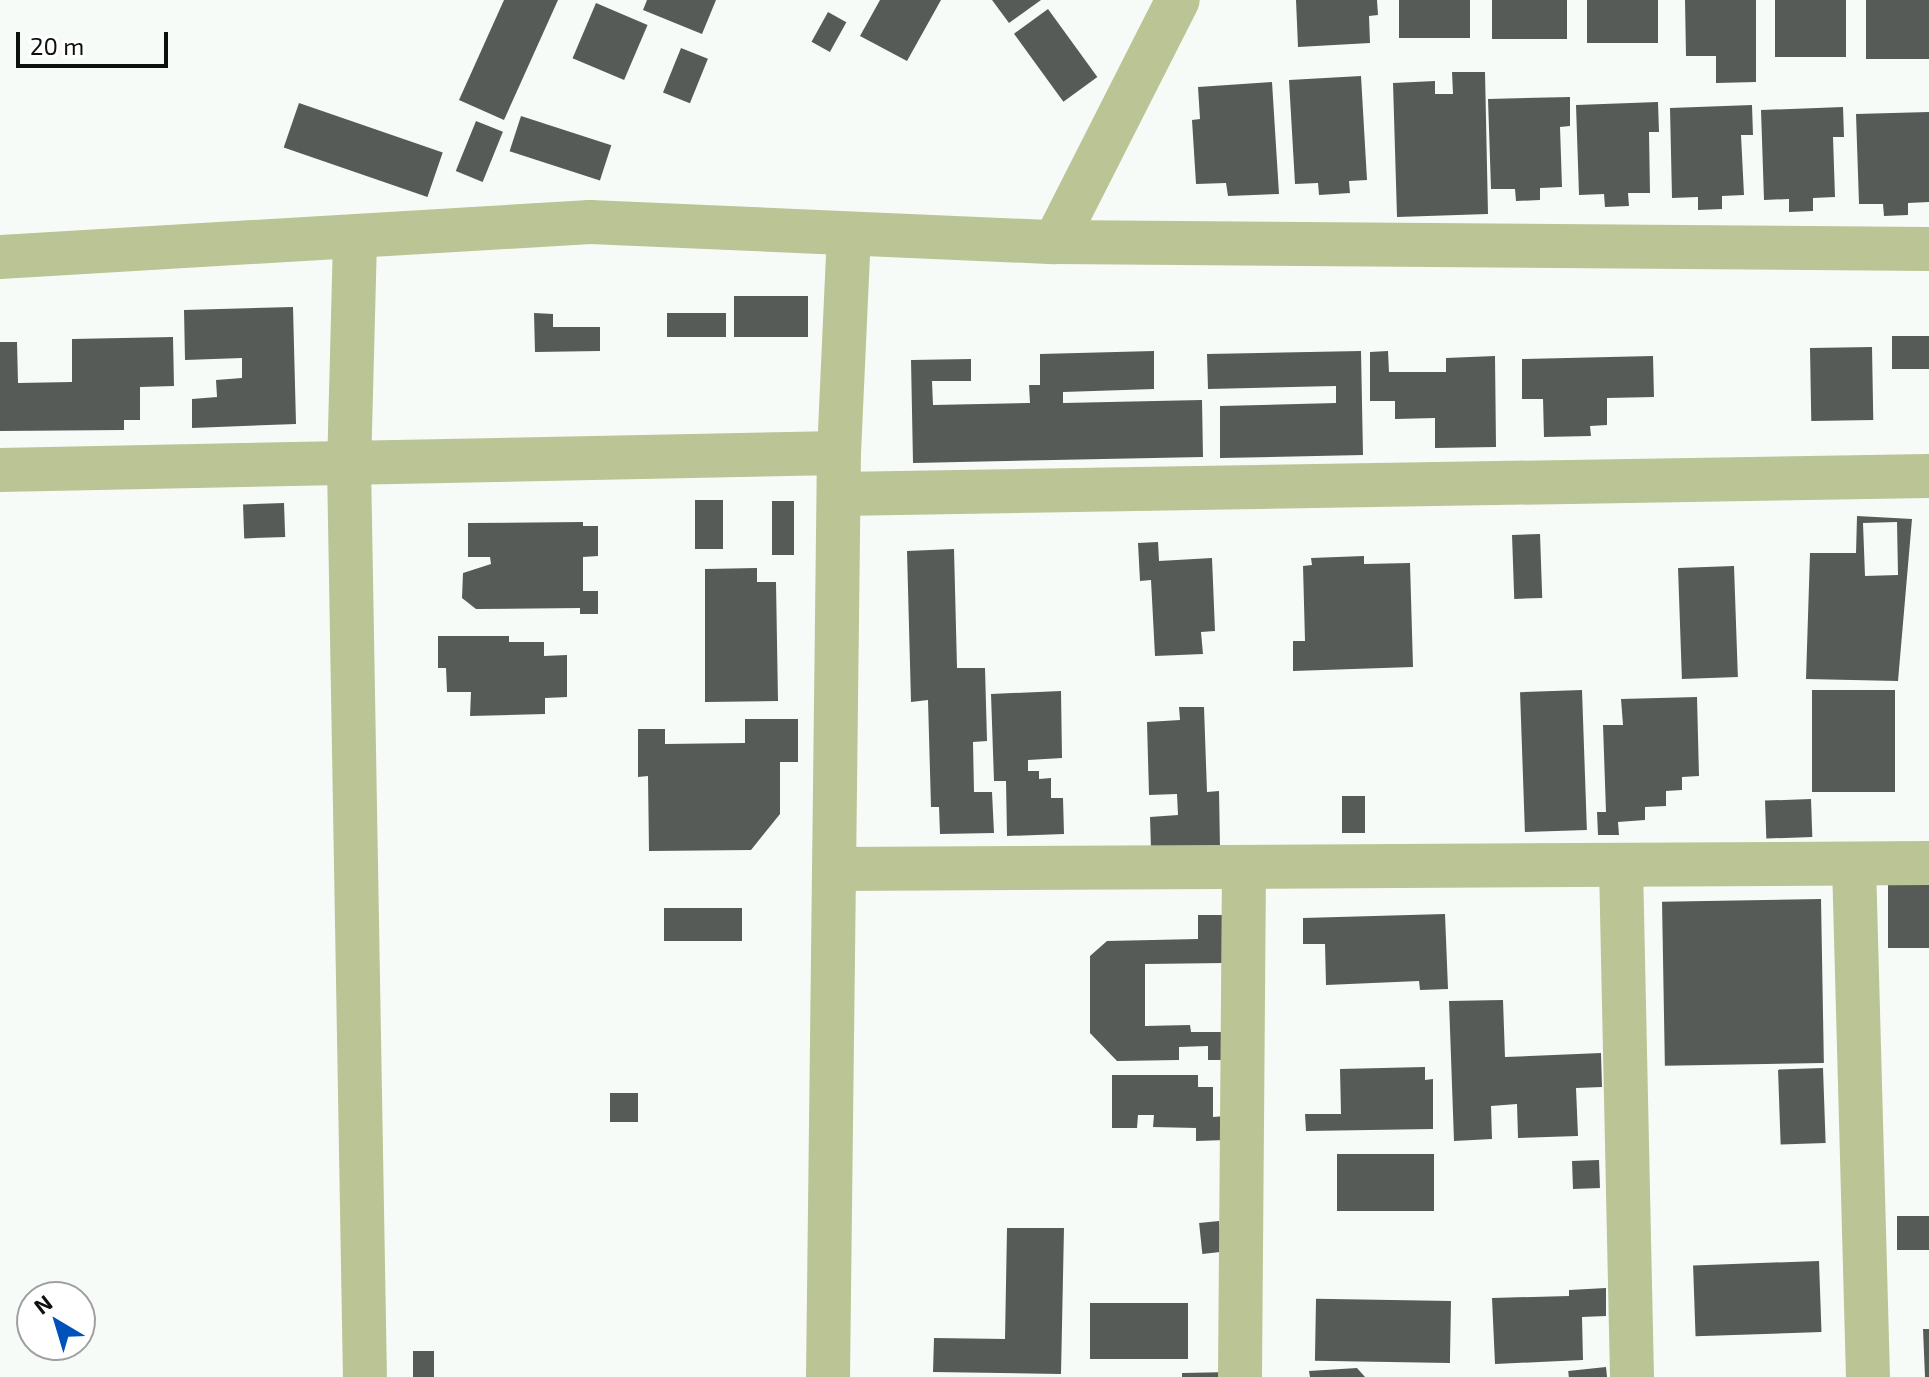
<!DOCTYPE html>
<style>
body{margin:0}
#map{position:relative;width:1929px;height:1377px;overflow:hidden;background:#f7fbf7;font-family:"Exo 2",sans-serif}
div>[style]{position:absolute}
[style*='--x']{left:calc(var(--x)*1px);top:calc(var(--y)*1px);width:calc(var(--w)*1px);rotate:calc(var(--a)*1deg)}
.building>*{inset:0;background:#565b58;transform-origin:0 0}
.minor>*{height:44px;margin:-22px;padding:0 22px;transform-origin:22px;border-radius:22px;background:#bac495}
span{translate:-50% -50%;white-space:nowrap;text-align:center;line-height:1.15;-webkit-text-stroke:8px #fff;paint-order:stroke}
.north{position:absolute;left:16px;top:1281px;width:80px;height:80px;box-sizing:border-box;background:#fff;border:2px solid #9f9f9f;border-radius:50%;rotate:322deg;font-size:22px;font-weight:700;line-height:32px;text-align:center;color:#0e100e}
.north::after{content:'';display:block;margin:auto;width:28px;height:36px;background:#0052bb;clip-path:polygon(50% 0,100% 100%,50% 72%,0 100%)}
.scale{position:absolute;left:16px;top:32px;width:152px;height:36px;box-sizing:border-box;border:4px solid #0e100e;border-top:0;padding-left:10px;font-size:24px;line-height:28px;white-space:nowrap;color:#0e100e;-webkit-text-stroke:6px #fff;paint-order:stroke}
</style>
<div id="map">
<div class="building">
<div style="clip-path:polygon(504px 0,558px 0,504px 120px,459px 100px)"></div>
<div style="clip-path:polygon(647px 0,716px 0,702px 34px,643px 10px)"></div>
<div style="clip-path:polygon(880px 0,941px 0,907px 61px,860px 36px)"></div>
<div style="clip-path:polygon(992px 0,1041px 0,1009px 23px)"></div>
<div style="clip-path:polygon(1296px 0,1377px 0,1378px 15px,1369px 16px,1370px 43px,1298px 47px)"></div>
<div style="left:1399px;top:0;width:71px;height:38px"></div>
<div style="left:1492px;top:0;width:75px;height:39px"></div>
<div style="left:1587px;top:0;width:71px;height:43px"></div>
<div style="clip-path:polygon(1685px 0,1756px 0,1756px 82px,1716px 83px,1716px 56px,1686px 56px)"></div>
<div style="left:1775px;top:0;width:71px;height:57px"></div>
<div style="left:1866px;top:0;width:63px;height:59px"></div>
<div style="left:596px;top:3px;width:56px;height:60px;rotate:23deg"></div>
<div style="left:1048px;top:9px;width:84px;height:42px;rotate:54deg"></div>
<div style="left:828px;top:12px;width:21px;height:34px;rotate:29deg"></div>
<div style="left:681px;top:48px;width:29px;height:48px;rotate:22deg"></div>
<div style="clip-path:polygon(1452px 72px,1485px 72px,1488px 214px,1397px 217px,1393px 83px,1435px 81px,1435px 94px,1453px 94px)"></div>
<div style="clip-path:polygon(1361px 76px,1367px 180px,1349px 181px,1350px 193px,1319px 195px,1318px 183px,1295px 184px,1289px 80px)"></div>
<div style="clip-path:polygon(1272px 82px,1279px 194px,1228px 196px,1226px 183px,1196px 184px,1192px 120px,1200px 119px,1198px 87px)"></div>
<div style="clip-path:polygon(1570px 97px,1570px 126px,1560px 127px,1562px 187px,1540px 188px,1540px 200px,1516px 201px,1515px 189px,1491px 189px,1488px 99px)"></div>
<div style="clip-path:polygon(1658px 102px,1659px 132px,1649px 132px,1650px 193px,1628px 193px,1629px 206px,1605px 207px,1604px 194px,1579px 195px,1576px 105px)"></div>
<div style="left:299px;top:103px;width:152px;height:47px;rotate:19deg"></div>
<div style="clip-path:polygon(1752px 105px,1753px 135px,1741px 135px,1744px 195px,1722px 196px,1722px 209px,1698px 210px,1698px 197px,1672px 198px,1670px 108px)"></div>
<div style="clip-path:polygon(1843px 107px,1844px 137px,1833px 137px,1835px 197px,1813px 198px,1813px 211px,1789px 212px,1789px 199px,1764px 200px,1761px 110px)"></div>
<div style="clip-path:polygon(1929px 112px,1929px 202px,1908px 203px,1908px 215px,1884px 216px,1883px 204px,1859px 204px,1856px 114px)"></div>
<div style="left:521px;top:116px;width:95px;height:37px;rotate:18deg"></div>
<div style="left:476px;top:121px;width:29px;height:54px;rotate:22deg"></div>
<div style="left:808px;top:296px;width:41px;height:74px;rotate:90deg"></div>
<div style="clip-path:polygon(293px 307px,296px 424px,192px 428px,192px 399px,217px 397px,216px 380px,242px 378px,242px 358px,185px 360px,184px 310px)"></div>
<div style="clip-path:polygon(534px 313px,553px 314px,553px 327px,600px 327px,600px 351px,535px 352px)"></div>
<div style="left:667px;top:313px;width:59px;height:24px"></div>
<div style="left:1929px;top:336px;width:33px;height:37px;rotate:90deg"></div>
<div style="clip-path:polygon(173px 337px,174px 386px,140px 387px,140px 420px,124px 420px,124px 430px,0 431px,0 342px,17px 342px,18px 383px,72px 382px,72px 339px)"></div>
<div style="left:1872px;top:347px;width:73px;height:62px;rotate:89deg"></div>
<div style="clip-path:polygon(1154px 351px,1154px 389px,1063px 392px,1063px 403px,1202px 400px,1203px 457px,913px 463px,911px 360px,971px 359px,971px 381px,932px 381px,933px 405px,1030px 403px,1029px 385px,1040px 385px,1040px 354px)"></div>
<div style="clip-path:polygon(1361px 351px,1363px 455px,1220px 458px,1220px 406px,1336px 403px,1336px 386px,1208px 389px,1207px 354px)"></div>
<div style="clip-path:polygon(1388px 351px,1389px 372px,1446px 372px,1446px 358px,1495px 356px,1496px 447px,1435px 448px,1435px 418px,1395px 419px,1395px 401px,1370px 401px,1370px 352px)"></div>
<div style="clip-path:polygon(1653px 356px,1654px 397px,1607px 398px,1607px 425px,1590px 426px,1591px 436px,1544px 437px,1543px 399px,1522px 399px,1522px 359px)"></div>
<div style="left:695px;top:500px;width:28px;height:49px"></div>
<div style="left:772px;top:501px;width:22px;height:54px"></div>
<div style="left:284px;top:503px;width:34px;height:41px;rotate:88deg"></div>
<div style="clip-path:polygon(evenodd,1857px 516px,1912px 519px,1898px 681px,1806px 679px,1810px 553px,1856px 553px,1857px 516px,1897px 522px,1898px 575px,1865px 576px,1863px 523px,1897px 522px)"></div>
<div style="clip-path:polygon(583px 522px,583px 526px,598px 526px,598px 556px,583px 557px,583px 591px,598px 591px,598px 614px,580px 614px,580px 608px,476px 609px,462px 598px,463px 573px,491px 564px,490px 557px,468px 557px,468px 523px)"></div>
<div style="left:1540px;top:534px;width:64px;height:28px;rotate:88deg"></div>
<div style="clip-path:polygon(1158px 542px,1159px 561px,1212px 558px,1215px 631px,1201px 632px,1203px 654px,1155px 656px,1151px 580px,1140px 581px,1138px 543px)"></div>
<div style="clip-path:polygon(954px 549px,957px 668px,985px 668px,987px 741px,973px 742px,974px 792px,992px 792px,994px 833px,940px 834px,939px 807px,931px 807px,928px 700px,911px 702px,907px 551px)"></div>
<div style="clip-path:polygon(1364px 556px,1364px 564px,1410px 563px,1413px 667px,1293px 671px,1293px 641px,1305px 641px,1303px 566px,1312px 565px,1311px 558px)"></div>
<div style="left:1734px;top:566px;width:111px;height:56px;rotate:88deg"></div>
<div style="clip-path:polygon(757px 568px,757px 582px,776px 582px,778px 701px,705px 702px,705px 569px)"></div>
<div style="clip-path:polygon(438px 636px,509px 636px,509px 642px,544px 642px,544px 656px,567px 655px,567px 697px,545px 698px,545px 714px,470px 716px,471px 692px,447px 692px,446px 668px,438px 668px)"></div>
<div style="left:1582px;top:690px;width:140px;height:62px;rotate:88deg"></div>
<div style="left:1812px;top:690px;width:83px;height:102px"></div>
<div style="clip-path:polygon(1061px 691px,1062px 758px,1028px 760px,1028px 771px,1039px 771px,1039px 779px,1051px 778px,1051px 798px,1063px 798px,1064px 834px,1007px 836px,1006px 781px,994px 781px,991px 694px)"></div>
<div style="clip-path:polygon(1697px 697px,1699px 776px,1682px 777px,1682px 790px,1666px 791px,1666px 806px,1645px 807px,1645px 820px,1618px 822px,1619px 835px,1598px 835px,1597px 812px,1606px 812px,1603px 725px,1623px 725px,1621px 699px)"></div>
<div style="clip-path:polygon(1179px 707px,1204px 707px,1207px 792px,1219px 791px,1220px 848px,1151px 850px,1150px 817px,1178px 815px,1177px 794px,1149px 795px,1147px 722px,1180px 720px)"></div>
<div style="clip-path:polygon(745px 719px,798px 719px,798px 762px,780px 762px,780px 814px,751px 850px,649px 851px,648px 776px,638px 777px,638px 729px,665px 729px,665px 744px,745px 743px)"></div>
<div style="left:1342px;top:796px;width:23px;height:37px"></div>
<div style="left:1811px;top:799px;width:38px;height:46px;rotate:88deg"></div>
<div style="left:1929px;top:874px;width:74px;height:41px;rotate:90deg"></div>
<div style="left:1821px;top:899px;width:164px;height:159px;rotate:89deg"></div>
<div style="left:742px;top:908px;width:33px;height:78px;rotate:90deg"></div>
<div style="clip-path:polygon(1445px 914px,1448px 989px,1420px 990px,1419px 981px,1326px 985px,1325px 944px,1303px 944px,1303px 918px)"></div>
<div style="clip-path:polygon(1198px 915px,1224px 915px,1225px 963px,1145px 964px,1145px 1026px,1190px 1025px,1191px 1032px,1225px 1032px,1225px 1060px,1208px 1060px,1208px 1046px,1179px 1047px,1179px 1060px,1117px 1061px,1090px 1033px,1090px 956px,1107px 941px,1198px 939px)"></div>
<div style="clip-path:polygon(1503px 1000px,1505px 1057px,1601px 1053px,1602px 1087px,1576px 1088px,1578px 1136px,1518px 1138px,1517px 1104px,1491px 1106px,1492px 1139px,1454px 1141px,1449px 1001px)"></div>
<div style="clip-path:polygon(1425px 1067px,1425px 1080px,1433px 1079px,1433px 1129px,1306px 1131px,1305px 1114px,1341px 1114px,1340px 1069px)"></div>
<div style="left:1823px;top:1068px;width:75px;height:45px;rotate:88deg"></div>
<div style="clip-path:polygon(1112px 1075px,1198px 1075px,1198px 1087px,1213px 1087px,1213px 1117px,1226px 1116px,1226px 1140px,1196px 1141px,1196px 1128px,1153px 1127px,1154px 1115px,1138px 1115px,1137px 1128px,1112px 1128px)"></div>
<div style="left:610px;top:1093px;width:28px;height:29px"></div>
<div style="left:1434px;top:1154px;width:57px;height:97px;rotate:90deg"></div>
<div style="left:1599px;top:1160px;width:28px;height:27px;rotate:88deg"></div>
<div style="left:1929px;top:1216px;width:34px;height:32px;rotate:90deg"></div>
<div style="left:1219px;top:1221px;width:31px;height:20px;rotate:84deg"></div>
<div style="clip-path:polygon(1007px 1228px,1064px 1228px,1061px 1374px,933px 1372px,934px 1338px,1005px 1339px)"></div>
<div style="left:1819px;top:1261px;width:71px;height:126px;rotate:88deg"></div>
<div style="clip-path:polygon(1606px 1288px,1606px 1316px,1582px 1317px,1583px 1360px,1495px 1364px,1492px 1298px,1569px 1296px,1569px 1290px)"></div>
<div style="left:1451px;top:1301px;width:62px;height:135px;rotate:91deg"></div>
<div style="left:1188px;top:1303px;width:56px;height:98px;rotate:90deg"></div>
<div style="clip-path:polygon(1923px 1329px,1929px 1329px,1929px 1377px,1925px 1377px)"></div>
<div style="left:413px;top:1351px;width:21px;height:26px"></div>
<div style="left:1606px;top:1367px;width:10px;height:38px;rotate:84deg"></div>
<div style="clip-path:polygon(1357px 1368px,1365px 1377px,1310px 1377px,1309px 1371px)"></div>
<div style="clip-path:polygon(1232px 1372px,1232px 1377px,1182px 1377px,1182px 1373px)"></div>
</div>
<div class="minor">
<div style="--x:355;--y:240;--w:224;--a:91.5"></div>
<div style="--x:349;--y:464;--w:913;--a:89"></div>
<div style="--x:1055;--y:242;--w:271;--a:-63.1"></div>
<div style="--x:0;--y:257;--w:591;--a:-3.39"></div>
<div style="--x:590;--y:222;--w:465;--a:2.5"></div>
<div style="--x:1055;--y:242;--w:874;--a:0.46"></div>
<div style="--x:0;--y:470;--w:839;--a:-1.16"></div>
<div style="--x:839;--y:494;--w:1090;--a:-0.95"></div>
<div style="--x:1854;--y:864;--w:513;--a:88.44"></div>
<div style="--x:1621;--y:865;--w:512;--a:88.77"></div>
<div style="--x:834;--y:869;--w:1095;--a:-0.31"></div>
<div style="--x:828;--y:1377;--w:924;--a:-89.32"></div>
<div style="--x:839;--y:453;--w:218;--a:-87.4"></div>
<div style="--x:1240;--y:1377;--w:510;--a:-89.55"></div>
</div>
<div class="north">N</div>
<div class="scale">20 m</div>
</div>
